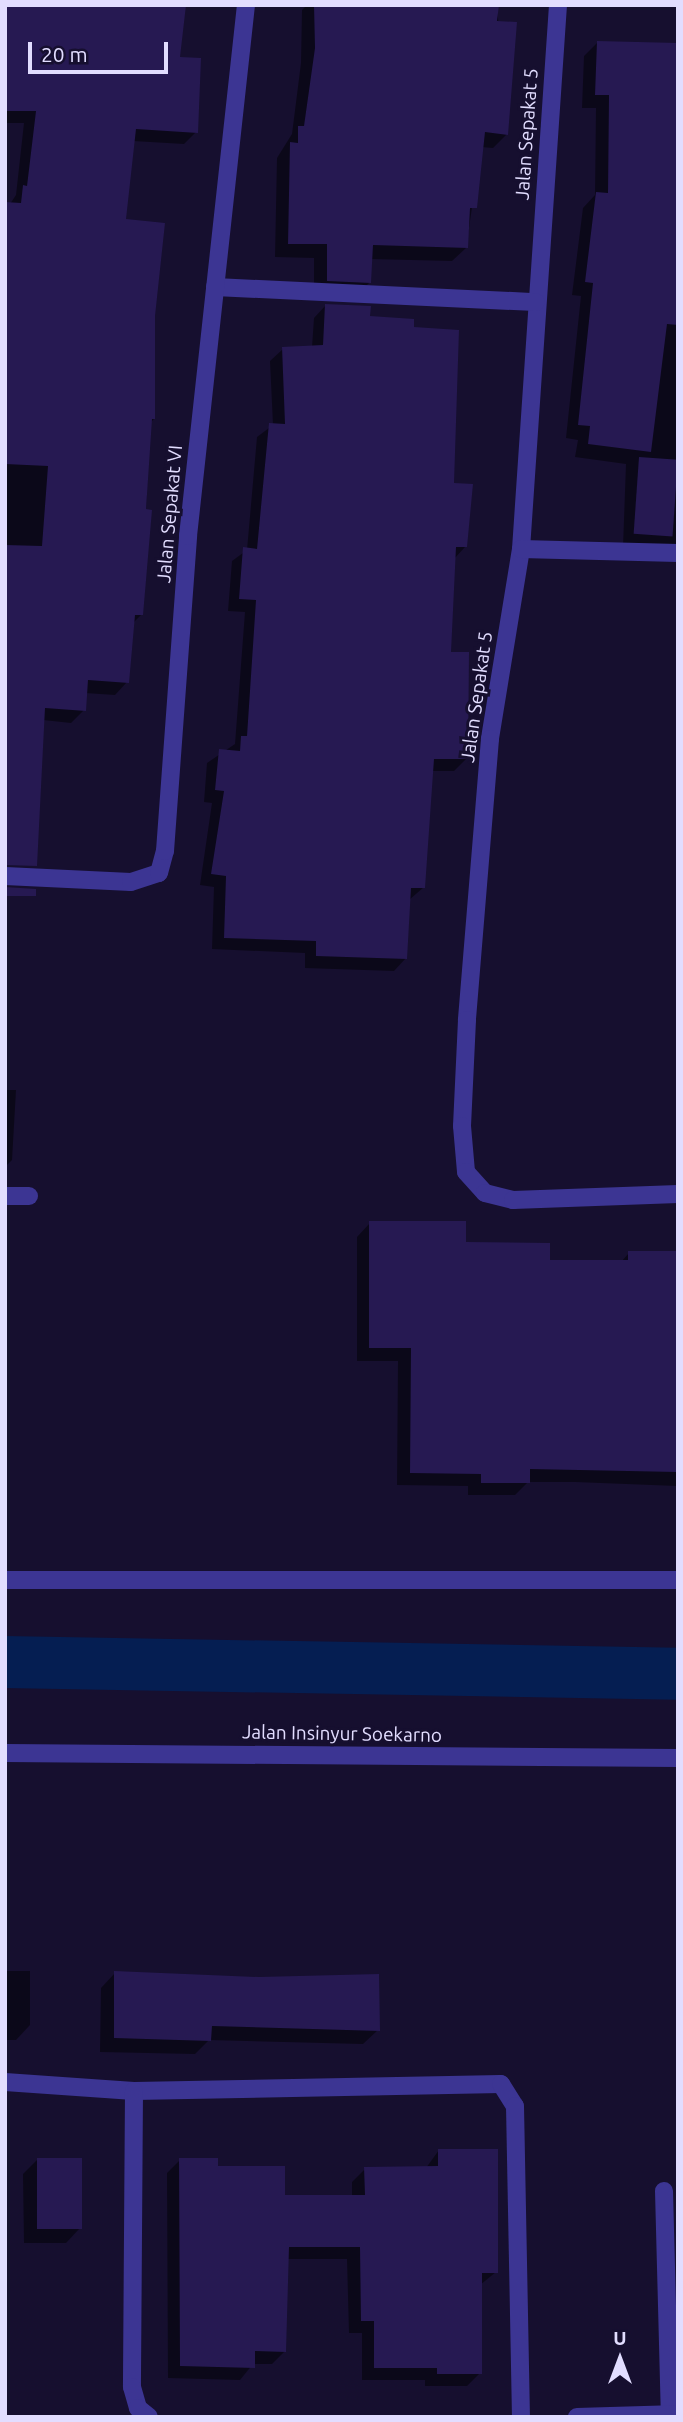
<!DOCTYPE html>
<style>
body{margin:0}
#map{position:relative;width:683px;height:2422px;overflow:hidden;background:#160f2f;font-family:Ubuntu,sans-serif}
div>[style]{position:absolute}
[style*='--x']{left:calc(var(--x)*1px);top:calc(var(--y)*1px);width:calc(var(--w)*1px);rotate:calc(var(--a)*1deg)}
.water>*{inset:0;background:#051e52;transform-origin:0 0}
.shadow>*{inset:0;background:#0007}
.building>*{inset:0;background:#261952;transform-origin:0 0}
.minor>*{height:18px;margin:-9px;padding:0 9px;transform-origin:9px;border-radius:9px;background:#3c3593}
span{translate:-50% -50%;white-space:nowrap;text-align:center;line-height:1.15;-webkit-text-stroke:6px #160f2f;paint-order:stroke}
.street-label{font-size:19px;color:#e2ddff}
.frame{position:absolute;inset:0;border:7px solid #e2ddff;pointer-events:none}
.north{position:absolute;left:585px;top:2324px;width:70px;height:70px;-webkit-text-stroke:5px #160f2f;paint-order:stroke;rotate:0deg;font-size:19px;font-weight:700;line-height:28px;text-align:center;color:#e2ddff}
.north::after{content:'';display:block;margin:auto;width:24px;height:32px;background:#e2ddff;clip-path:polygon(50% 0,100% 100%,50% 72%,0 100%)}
.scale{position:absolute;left:28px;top:42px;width:140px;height:32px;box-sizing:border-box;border:4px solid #e2ddff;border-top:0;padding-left:9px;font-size:21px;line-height:24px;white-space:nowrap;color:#e2ddff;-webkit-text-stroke:5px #160f2f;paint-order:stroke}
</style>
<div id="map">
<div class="water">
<div style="left:5px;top:1636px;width:673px;height:52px;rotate:1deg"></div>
</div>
<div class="shadow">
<div style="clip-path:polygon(5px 5px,178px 58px,196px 132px,184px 144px,133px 141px,124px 221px,154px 419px,150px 423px,141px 615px,133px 623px,127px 682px,115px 695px,85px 693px,84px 710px,71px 723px,43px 720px,5px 857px,5px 204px,10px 204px,16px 195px,24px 123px,5px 123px)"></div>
<div style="clip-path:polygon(307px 5px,497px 5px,507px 134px,493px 148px,481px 147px,466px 248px,452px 261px,370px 259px,370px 282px,356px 296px,314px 294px,314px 258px,275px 257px,277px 158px,292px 134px,301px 63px,302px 10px)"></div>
<div style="clip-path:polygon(597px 43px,678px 45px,678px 550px,623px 547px,626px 464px,575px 457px,578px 440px,566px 438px,581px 296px,572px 295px,583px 208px,595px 195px,596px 108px,582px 108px,584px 56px)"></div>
<div style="clip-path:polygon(326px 305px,368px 318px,452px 484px,465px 547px,454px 559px,449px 654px,466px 759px,454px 771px,432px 771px,424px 887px,409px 900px,406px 958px,394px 971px,305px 968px,305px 953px,212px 949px,214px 887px,200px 885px,212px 803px,204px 802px,207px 763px,235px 744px,245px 612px,228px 611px,232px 561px,247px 550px,257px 437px,273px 425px,270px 361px,283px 349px,312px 347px,314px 318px)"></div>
<div style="clip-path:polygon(5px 1090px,16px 1090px,12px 1160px,5px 1167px)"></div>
<div style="clip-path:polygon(370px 1223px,548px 1262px,621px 1262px,629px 1253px,678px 1253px,678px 1495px,677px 1486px,575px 1482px,528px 1482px,515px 1495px,468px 1495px,468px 1486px,397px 1485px,398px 1361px,357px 1361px,357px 1237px)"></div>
<div style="clip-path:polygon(5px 1971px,30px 1971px,30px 2025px,16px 2040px,5px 2040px)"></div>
<div style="clip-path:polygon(115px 1973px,259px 1978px,378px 2030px,363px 2044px,209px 2040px,195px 2054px,100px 2052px,101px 1988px)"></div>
<div style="clip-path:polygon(439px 2150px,496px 2272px,480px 2285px,480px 2373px,467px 2386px,425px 2386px,425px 2380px,362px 2380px,362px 2333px,349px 2333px,347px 2259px,287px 2259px,285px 2351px,272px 2364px,253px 2364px,240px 2380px,168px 2378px,167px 2173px,180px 2160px,216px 2168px,283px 2197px,352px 2197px,352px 2182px,365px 2169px,426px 2168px)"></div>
<div style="clip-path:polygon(37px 2160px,80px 2228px,66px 2243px,24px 2243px,23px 2174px)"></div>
</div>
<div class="building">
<div style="clip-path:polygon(5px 5px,186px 5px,180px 57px,201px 58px,198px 133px,136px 129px,126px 219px,165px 223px,155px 316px,155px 419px,152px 419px,146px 509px,152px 510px,143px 615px,135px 615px,129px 683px,88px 680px,86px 711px,45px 708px,37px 866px,5px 865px,5px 545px,42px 546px,48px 466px,5px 464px,5px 202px,21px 203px,23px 185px,27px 186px,36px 111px,5px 111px)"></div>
<div style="clip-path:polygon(314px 5px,499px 5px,497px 21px,517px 22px,508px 135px,485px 132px,477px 208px,470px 208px,468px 248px,373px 245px,371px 283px,327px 281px,327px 244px,288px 244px,290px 142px,298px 143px,298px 126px,304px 126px,315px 48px)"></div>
<div style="clip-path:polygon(597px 41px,678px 43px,678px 325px,667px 324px,651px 452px,588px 444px,590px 426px,578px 425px,593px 283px,585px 282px,596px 192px,608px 193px,609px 95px,595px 95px)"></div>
<div style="clip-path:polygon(325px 304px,371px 306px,370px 316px,414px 319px,414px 327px,459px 330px,454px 483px,473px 484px,467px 547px,456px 547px,451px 652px,469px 652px,468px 759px,434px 759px,425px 888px,411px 888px,407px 959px,316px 956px,316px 941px,224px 938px,226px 876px,211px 874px,224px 791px,215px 790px,219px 749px,240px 751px,241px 736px,247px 736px,256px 600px,239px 599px,243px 547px,257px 549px,269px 423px,285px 424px,282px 347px,323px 345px)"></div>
<div style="left:639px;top:457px;width:39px;height:77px;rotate:4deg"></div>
<div style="clip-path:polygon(5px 887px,36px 889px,36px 896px,5px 896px)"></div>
<div style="clip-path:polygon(369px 1221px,466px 1221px,466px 1242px,550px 1243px,550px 1260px,628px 1260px,628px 1251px,678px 1251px,677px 1472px,530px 1469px,530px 1483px,481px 1483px,481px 1474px,410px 1473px,411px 1348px,369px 1348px)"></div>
<div style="clip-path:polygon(114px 1971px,259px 1977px,379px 1974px,380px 2031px,212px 2026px,211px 2041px,114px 2038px)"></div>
<div style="clip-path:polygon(438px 2149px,498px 2149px,498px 2273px,482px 2273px,482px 2374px,437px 2374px,437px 2368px,374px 2368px,374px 2321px,361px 2321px,360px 2247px,289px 2247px,286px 2352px,255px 2351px,255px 2368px,180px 2366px,179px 2158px,218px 2158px,218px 2166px,285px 2166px,285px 2195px,365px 2195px,364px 2167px,438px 2166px)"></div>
<div style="left:37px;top:2158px;width:45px;height:71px"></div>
</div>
<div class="minor">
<div style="--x:558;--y:5;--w:545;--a:93.89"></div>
<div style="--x:521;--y:549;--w:193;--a:99.3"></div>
<div style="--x:490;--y:739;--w:282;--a:94.7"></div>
<div style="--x:467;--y:1020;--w:106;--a:92.7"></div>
<div style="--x:462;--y:1126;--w:46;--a:85"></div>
<div style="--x:466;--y:1172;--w:28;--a:48"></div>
<div style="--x:485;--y:1193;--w:29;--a:14"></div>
<div style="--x:513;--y:1200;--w:165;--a:-2.1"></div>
<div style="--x:215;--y:287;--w:321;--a:2.7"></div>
<div style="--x:521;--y:549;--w:157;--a:1.5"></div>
<div style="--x:5;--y:876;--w:126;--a:2.7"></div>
<div style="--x:131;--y:882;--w:29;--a:-18"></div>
<div style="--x:159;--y:873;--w:23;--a:-75"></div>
<div style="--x:165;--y:851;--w:316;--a:-85.8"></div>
<div style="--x:188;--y:536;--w:534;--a:-83.77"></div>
<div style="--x:5;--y:1196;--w:24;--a:0"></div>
<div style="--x:5;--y:1580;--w:673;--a:0"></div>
<div style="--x:5;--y:1753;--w:673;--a:0.43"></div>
<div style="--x:5;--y:2082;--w:129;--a:4"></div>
<div style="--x:134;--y:2091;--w:367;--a:-1.1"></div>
<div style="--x:501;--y:2084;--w:26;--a:58"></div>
<div style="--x:515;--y:2106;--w:311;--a:88.9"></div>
<div style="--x:134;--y:2091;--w:296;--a:90.4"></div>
<div style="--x:132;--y:2387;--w:22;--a:74"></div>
<div style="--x:138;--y:2408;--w:14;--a:39"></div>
<div style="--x:664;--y:2191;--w:226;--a:88.5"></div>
<div style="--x:577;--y:2417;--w:101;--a:-1.7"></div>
</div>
<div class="street-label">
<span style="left:527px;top:134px;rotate:-86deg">Jalan Sepakat 5</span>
<span style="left:170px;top:514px;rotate:-85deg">Jalan Sepakat VI</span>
<span style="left:477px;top:697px;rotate:-82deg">Jalan Sepakat 5</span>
<span style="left:342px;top:1734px;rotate:1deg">Jalan Insinyur Soekarno</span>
</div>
<div class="frame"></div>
<div class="north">U</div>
<div class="scale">20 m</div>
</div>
